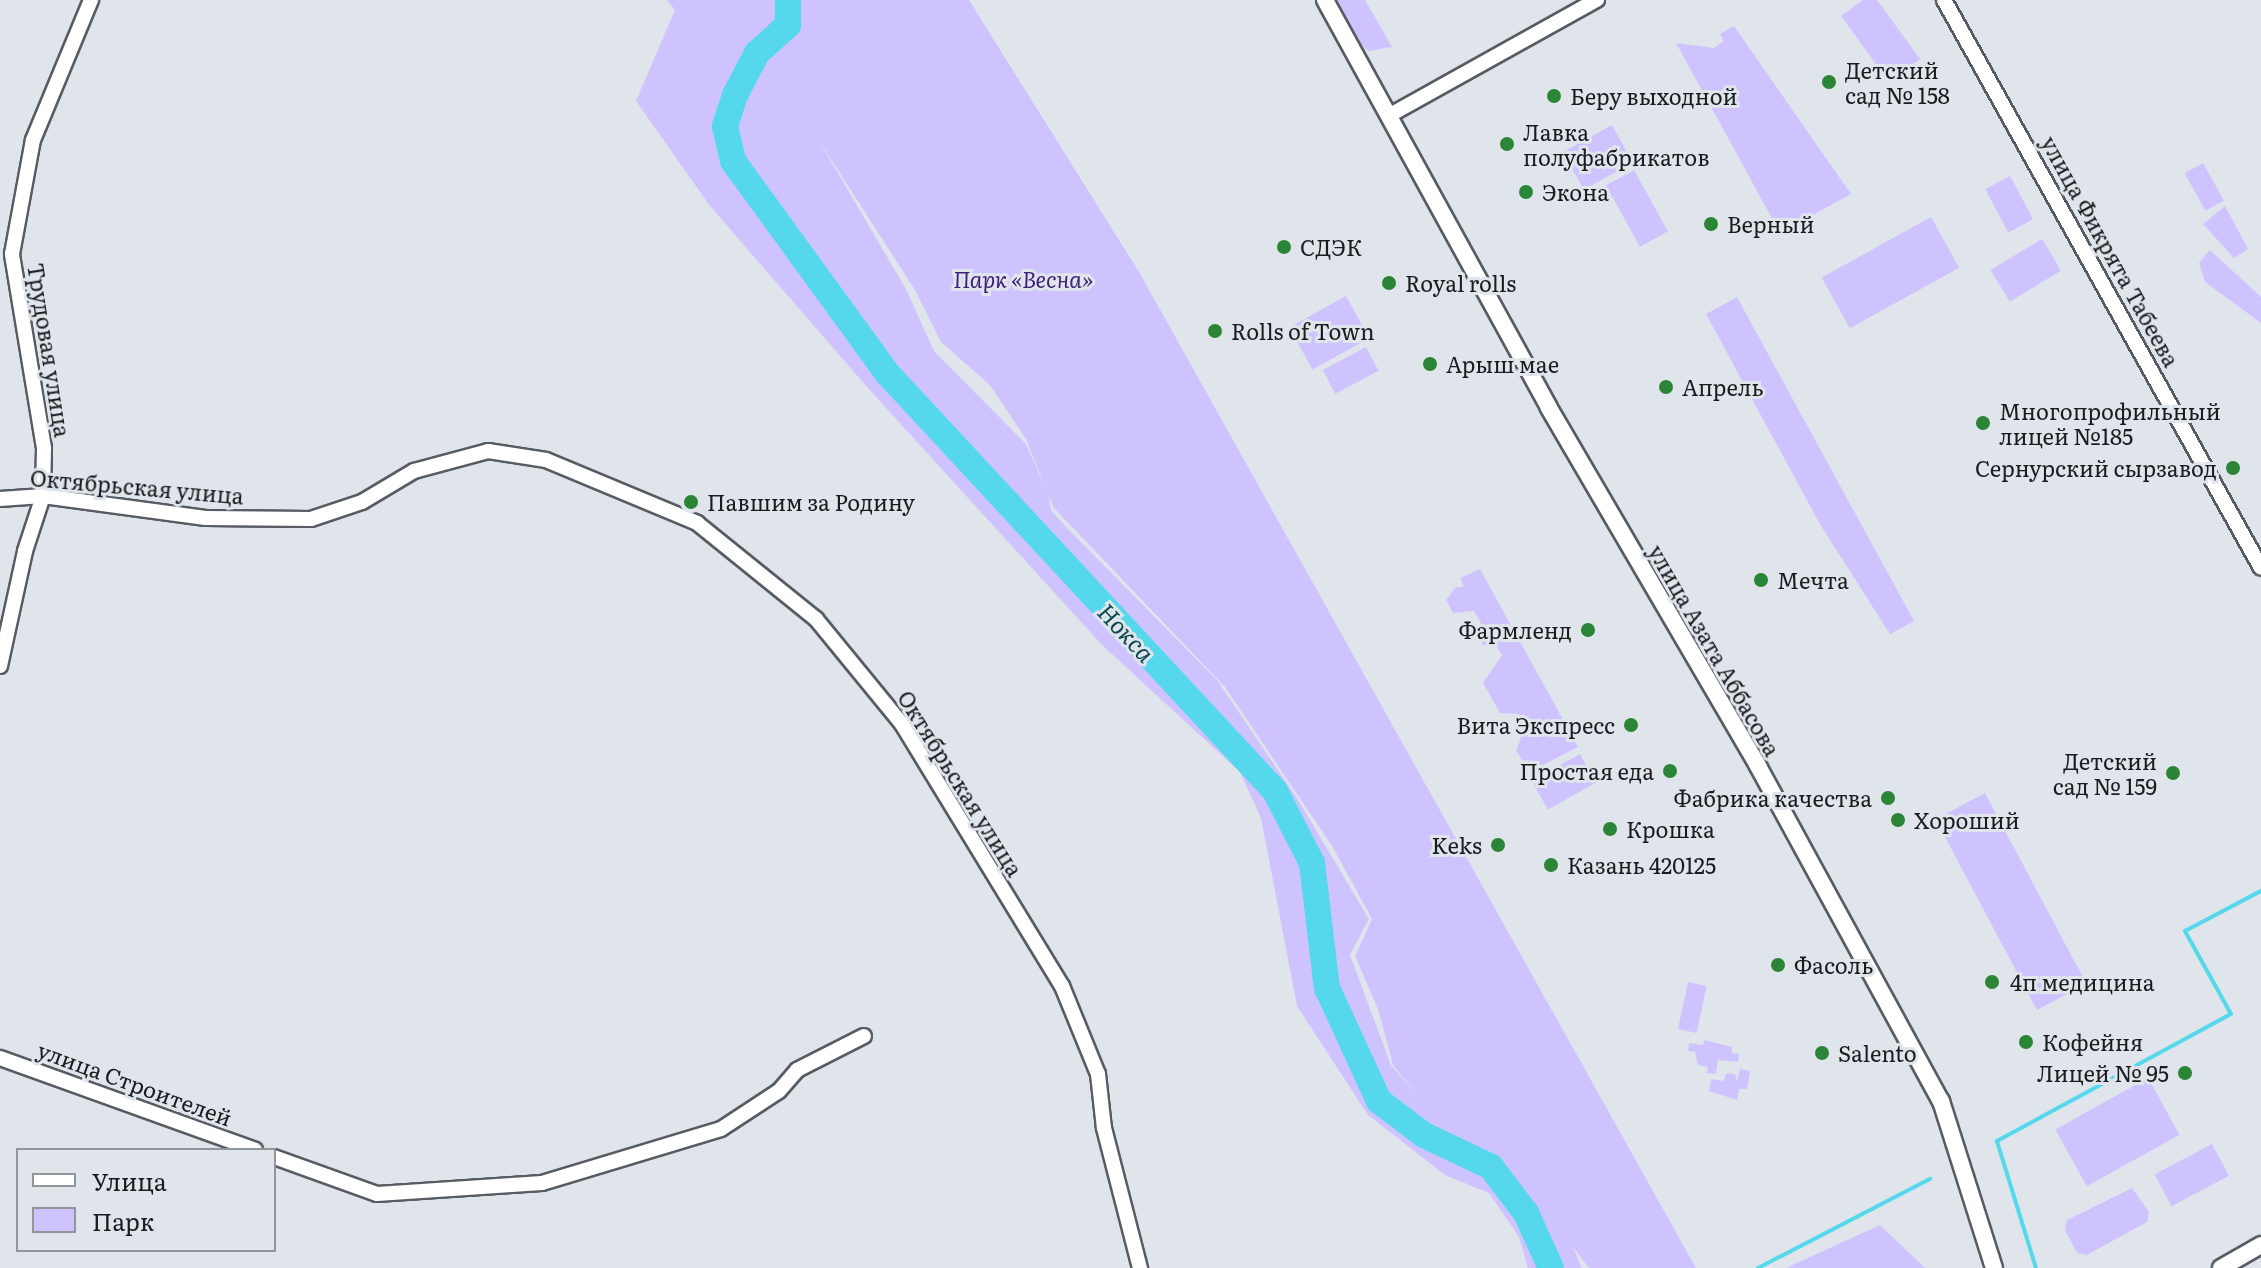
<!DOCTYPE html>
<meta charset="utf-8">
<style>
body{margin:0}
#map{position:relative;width:2261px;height:1268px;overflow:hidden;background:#dfe5eb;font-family:Literata,serif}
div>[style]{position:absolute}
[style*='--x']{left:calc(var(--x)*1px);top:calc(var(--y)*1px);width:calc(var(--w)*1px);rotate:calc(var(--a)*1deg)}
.green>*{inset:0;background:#cfc3ff;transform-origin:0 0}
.stream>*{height:4px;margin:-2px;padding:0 2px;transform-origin:2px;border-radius:2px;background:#55d8ec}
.river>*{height:26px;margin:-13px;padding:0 13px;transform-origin:13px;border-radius:13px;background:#55d8ec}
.roads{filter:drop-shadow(2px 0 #575c62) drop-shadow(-2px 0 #575c62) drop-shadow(0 2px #575c62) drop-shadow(0 -2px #575c62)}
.minor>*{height:14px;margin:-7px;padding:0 7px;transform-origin:7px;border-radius:7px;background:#fff}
.tertiary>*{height:16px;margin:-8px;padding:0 8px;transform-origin:8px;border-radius:8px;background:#fff}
.dots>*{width:22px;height:22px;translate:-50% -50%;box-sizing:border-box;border:4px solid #dfe5eb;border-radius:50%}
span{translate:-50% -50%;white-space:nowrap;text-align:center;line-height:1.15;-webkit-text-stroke:6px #dfe5eb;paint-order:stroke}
.poi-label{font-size:22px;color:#1a1c1f}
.left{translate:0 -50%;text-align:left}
.right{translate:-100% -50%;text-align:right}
.street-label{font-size:22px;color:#1a1c1f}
.park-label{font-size:22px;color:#401e7a;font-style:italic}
.water-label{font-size:24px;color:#0a474f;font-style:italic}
.legend{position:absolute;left:16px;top:1148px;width:260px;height:104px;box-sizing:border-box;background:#dfe5eb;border:2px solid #909599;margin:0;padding:10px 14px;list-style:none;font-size:24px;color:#1a1c1f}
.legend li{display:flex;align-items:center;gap:16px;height:40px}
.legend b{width:40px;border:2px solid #909599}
</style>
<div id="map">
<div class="green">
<div style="clip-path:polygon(evenodd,667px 0,969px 0,1139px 272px,1696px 1268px,1589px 1268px,1573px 1247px,1582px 1268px,1528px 1268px,1519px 1237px,1489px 1193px,1445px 1175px,1368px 1115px,1297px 1006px,1261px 818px,1240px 772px,1102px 645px,867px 387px,710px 206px,636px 101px,675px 10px,667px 0,818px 139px,915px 290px,941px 342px,990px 385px,1026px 439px,1046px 489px,1026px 444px,934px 351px,906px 289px,818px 139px,667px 0,1049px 496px,1054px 508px,1225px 687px,1332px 846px,1372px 919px,1355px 956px,1378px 1009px,1393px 1065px,1419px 1097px,1391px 1065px,1350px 955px,1369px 919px,1297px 798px,1217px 680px,1067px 528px,1051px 510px,1049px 496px)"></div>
<div style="clip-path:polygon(1334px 0,1365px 0,1392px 47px,1369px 51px,1357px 42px)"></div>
<div style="clip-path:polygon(1863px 0,1877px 0,1920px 59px,1889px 82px,1841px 16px)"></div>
<div style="clip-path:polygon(1734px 26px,1851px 194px,1780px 233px,1676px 43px,1714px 48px,1724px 41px,1720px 34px)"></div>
<div style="left:1612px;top:125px;width:43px;height:56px;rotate:61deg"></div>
<div style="left:2203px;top:163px;width:43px;height:21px;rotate:61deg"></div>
<div style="left:1634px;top:170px;width:70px;height:32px;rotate:61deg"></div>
<div style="left:2010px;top:176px;width:49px;height:28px;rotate:62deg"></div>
<div style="clip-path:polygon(2225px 206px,2248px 249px,2234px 258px,2203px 224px)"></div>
<div style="left:1931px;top:217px;width:58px;height:125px;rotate:61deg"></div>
<div style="left:2042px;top:239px;width:37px;height:60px;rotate:59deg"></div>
<div style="clip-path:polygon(2210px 250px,2261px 297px,2261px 323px,2205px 282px,2199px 263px)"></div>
<div style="left:1346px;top:296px;width:48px;height:65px;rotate:61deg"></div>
<div style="clip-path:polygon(1737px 297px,1914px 621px,1890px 634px,1821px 526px,1706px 314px)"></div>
<div style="left:1366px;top:347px;width:27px;height:49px;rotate:62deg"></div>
<div style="clip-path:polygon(1480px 569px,1578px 747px,1539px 767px,1535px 761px,1522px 760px,1516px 750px,1521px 739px,1515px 726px,1519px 714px,1500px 713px,1483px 683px,1502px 655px,1496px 646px,1483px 645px,1474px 630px,1481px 623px,1474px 611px,1453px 613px,1446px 600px,1456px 587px,1464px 587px,1460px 578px)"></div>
<div style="left:1580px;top:754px;width:33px;height:55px;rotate:61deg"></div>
<div style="left:1985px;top:793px;width:216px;height:56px;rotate:62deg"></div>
<div style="left:1688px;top:982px;width:19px;height:48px;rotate:12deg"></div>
<div style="clip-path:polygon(1704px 1040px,1732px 1047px,1732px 1053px,1739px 1054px,1738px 1062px,1718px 1060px,1716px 1074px,1707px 1073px,1708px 1067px,1698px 1065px,1695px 1052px,1688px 1051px,1689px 1043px,1703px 1045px)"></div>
<div style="clip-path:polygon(1740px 1069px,1750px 1071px,1747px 1089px,1739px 1089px,1737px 1100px,1709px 1091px,1711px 1079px,1724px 1081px,1726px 1073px,1735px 1074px,1737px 1082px)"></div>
<div style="left:2148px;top:1078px;width:65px;height:106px;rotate:61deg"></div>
<div style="left:2212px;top:1144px;width:36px;height:65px;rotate:62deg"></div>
<div style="clip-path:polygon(2132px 1188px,2149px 1212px,2147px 1222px,2087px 1255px,2077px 1253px,2065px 1230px,2067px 1220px)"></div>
<div style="clip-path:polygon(1880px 1225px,1925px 1268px,1786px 1268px)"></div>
</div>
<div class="stream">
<div style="--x:1758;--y:1268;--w:194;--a:-27.4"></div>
<div style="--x:2036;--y:1268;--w:133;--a:-107.1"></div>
<div style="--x:1997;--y:1141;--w:266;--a:-28.5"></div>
<div style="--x:2231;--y:1014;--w:95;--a:-119"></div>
<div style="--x:2185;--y:931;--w:86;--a:-27.8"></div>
</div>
<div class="river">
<div style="--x:788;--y:0;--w:25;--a:90"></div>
<div style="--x:788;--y:25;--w:42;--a:137.9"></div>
<div style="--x:757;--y:53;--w:47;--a:117.6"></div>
<div style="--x:735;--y:95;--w:33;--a:108"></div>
<div style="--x:725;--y:126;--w:36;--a:77"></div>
<div style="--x:733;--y:161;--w:262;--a:54"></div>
<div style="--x:887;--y:373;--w:570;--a:47.13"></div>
<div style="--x:1275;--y:791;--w:81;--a:62.8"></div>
<div style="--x:1312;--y:863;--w:126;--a:83.2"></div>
<div style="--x:1327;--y:988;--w:124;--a:65.3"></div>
<div style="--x:1379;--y:1101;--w:56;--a:37.1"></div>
<div style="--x:1424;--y:1135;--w:74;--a:25.5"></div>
<div style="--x:1491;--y:1167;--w:58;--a:52.7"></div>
<div style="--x:1526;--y:1213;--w:60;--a:65.6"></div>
</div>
<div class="roads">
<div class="minor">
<div style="--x:1944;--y:0;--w:650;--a:60.83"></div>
<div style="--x:1390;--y:115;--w:237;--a:-29.1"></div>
<div style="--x:0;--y:499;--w:43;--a:-4"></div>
<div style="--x:43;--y:496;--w:164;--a:7.7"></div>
<div style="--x:206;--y:518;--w:105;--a:0.5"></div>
<div style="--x:311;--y:519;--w:54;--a:-18.4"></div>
<div style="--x:362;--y:502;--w:61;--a:-30.8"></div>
<div style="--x:414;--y:471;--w:77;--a:-15.1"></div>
<div style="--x:488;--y:451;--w:59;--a:8.8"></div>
<div style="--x:546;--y:460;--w:164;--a:22.6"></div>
<div style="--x:697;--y:523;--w:153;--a:38.9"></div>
<div style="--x:816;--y:619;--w:136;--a:50.7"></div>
<div style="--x:902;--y:724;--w:307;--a:58.6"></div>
<div style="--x:1062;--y:986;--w:95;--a:67.8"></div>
<div style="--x:1098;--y:1074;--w:54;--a:83.7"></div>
<div style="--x:1104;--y:1128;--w:145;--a:75.6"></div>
<div style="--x:0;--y:666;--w:118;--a:-77.7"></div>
<div style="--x:25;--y:551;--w:58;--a:-71.9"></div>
<div style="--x:43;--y:496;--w:48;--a:-88.8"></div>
<div style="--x:44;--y:448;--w:197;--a:-99.4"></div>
<div style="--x:12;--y:254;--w:116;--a:-79.6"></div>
<div style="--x:33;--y:140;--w:152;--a:-67.5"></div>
<div style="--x:0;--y:1058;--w:271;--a:19.8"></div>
<div style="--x:274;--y:1157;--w:109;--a:19.8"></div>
<div style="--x:377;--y:1194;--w:165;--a:-3.8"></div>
<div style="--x:542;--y:1183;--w:187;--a:-16.8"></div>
<div style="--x:721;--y:1129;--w:69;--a:-33.2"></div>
<div style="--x:779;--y:1091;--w:28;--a:-49"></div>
<div style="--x:797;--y:1070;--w:75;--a:-26.9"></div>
</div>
<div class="tertiary">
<div style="--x:1325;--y:0;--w:465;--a:61.2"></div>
<div style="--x:1549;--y:408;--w:415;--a:59.7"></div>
<div style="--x:1758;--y:766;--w:382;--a:61.4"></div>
<div style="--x:1941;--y:1101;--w:175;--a:72.4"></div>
<div style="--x:2221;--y:1268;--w:46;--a:-29.9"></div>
</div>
</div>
<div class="dots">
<div style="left:1829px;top:82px;background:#2a8536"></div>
<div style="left:1554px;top:96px;background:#2a8536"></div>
<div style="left:1507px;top:144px;background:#2a8536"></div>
<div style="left:1526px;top:192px;background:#2a8536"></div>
<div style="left:1711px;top:224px;background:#2a8536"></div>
<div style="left:1284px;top:247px;background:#2a8536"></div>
<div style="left:1389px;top:283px;background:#2a8536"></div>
<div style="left:1215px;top:331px;background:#2a8536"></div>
<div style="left:1430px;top:364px;background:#2a8536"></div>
<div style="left:1666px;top:387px;background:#2a8536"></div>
<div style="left:1983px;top:423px;background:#2a8536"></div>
<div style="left:2233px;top:468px;background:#2a8536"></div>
<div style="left:691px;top:502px;background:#2a8536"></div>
<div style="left:1761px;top:580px;background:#2a8536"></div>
<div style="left:1588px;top:630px;background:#2a8536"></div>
<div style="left:1631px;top:725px;background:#2a8536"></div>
<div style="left:1670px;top:771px;background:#2a8536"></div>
<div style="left:2173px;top:773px;background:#2a8536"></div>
<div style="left:1888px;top:798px;background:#2a8536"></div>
<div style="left:1898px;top:820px;background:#2a8536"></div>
<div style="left:1610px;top:829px;background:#2a8536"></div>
<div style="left:1498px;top:845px;background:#2a8536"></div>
<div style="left:1551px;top:865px;background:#2a8536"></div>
<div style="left:1778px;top:965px;background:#2a8536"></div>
<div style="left:1992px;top:982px;background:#2a8536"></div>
<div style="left:2026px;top:1042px;background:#2a8536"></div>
<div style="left:1822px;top:1053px;background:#2a8536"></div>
<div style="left:2185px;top:1073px;background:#2a8536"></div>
</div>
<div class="poi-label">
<span class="left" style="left:1845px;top:82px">Детский<br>сад № 158</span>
<span class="left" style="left:1570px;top:96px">Беру выходной</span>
<span class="left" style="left:1523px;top:144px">Лавка<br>полуфабрикатов</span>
<span class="left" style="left:1542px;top:192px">Экона</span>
<span class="left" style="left:1727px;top:224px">Верный</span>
<span class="left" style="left:1300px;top:247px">СДЭК</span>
<span class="left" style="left:1405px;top:283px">Royal rolls</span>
<span class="left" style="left:1231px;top:331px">Rolls of Town</span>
<span class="left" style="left:1446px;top:364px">Арыш мае</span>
<span class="left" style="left:1682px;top:387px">Апрель</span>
<span class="left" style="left:1999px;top:423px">Многопрофильный<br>лицей №185</span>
<span class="right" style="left:2217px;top:468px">Сернурский сырзавод</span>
<span class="left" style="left:707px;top:502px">Павшим за Родину</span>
<span class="left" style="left:1777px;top:580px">Мечта</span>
<span class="right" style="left:1572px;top:630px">Фармленд</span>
<span class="right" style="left:1615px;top:725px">Вита Экспресс</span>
<span class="right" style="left:2157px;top:773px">Детский<br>сад № 159</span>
<span class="right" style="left:1654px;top:771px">Простая еда</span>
<span class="right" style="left:1872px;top:798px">Фабрика качества</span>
<span class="left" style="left:1914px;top:820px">Хороший</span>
<span class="left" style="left:1626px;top:829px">Крошка</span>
<span class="right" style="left:1482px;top:845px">Keks</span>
<span class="left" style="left:1567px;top:865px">Казань 420125</span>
<span class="left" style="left:1794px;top:965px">Фасоль</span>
<span class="left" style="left:2010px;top:982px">4п медицина</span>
<span class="left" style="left:2042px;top:1042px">Кофейня</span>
<span class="left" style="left:1838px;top:1053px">Salento</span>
<span class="right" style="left:2169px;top:1073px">Лицей № 95</span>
</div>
<div class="street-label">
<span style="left:2111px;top:251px;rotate:61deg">улица Фикрята Табеева</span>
<span style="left:50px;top:350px;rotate:81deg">Трудовая улица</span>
<span style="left:137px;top:486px;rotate:5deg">Октябрьская улица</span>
<span style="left:1715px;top:650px;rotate:60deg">улица Азата Аббасова</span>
<span style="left:961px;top:783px;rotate:58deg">Октябрьская улица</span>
<span style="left:135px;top:1083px;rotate:20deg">улица Строителей</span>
</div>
<div class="park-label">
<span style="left:1023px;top:279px">Парк «Весна»</span>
</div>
<div class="water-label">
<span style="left:1127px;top:632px;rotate:47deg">Нокса</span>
</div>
<ul class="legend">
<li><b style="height:10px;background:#fff"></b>Улица</li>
<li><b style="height:22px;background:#cfc3ff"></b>Парк</li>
</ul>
</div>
